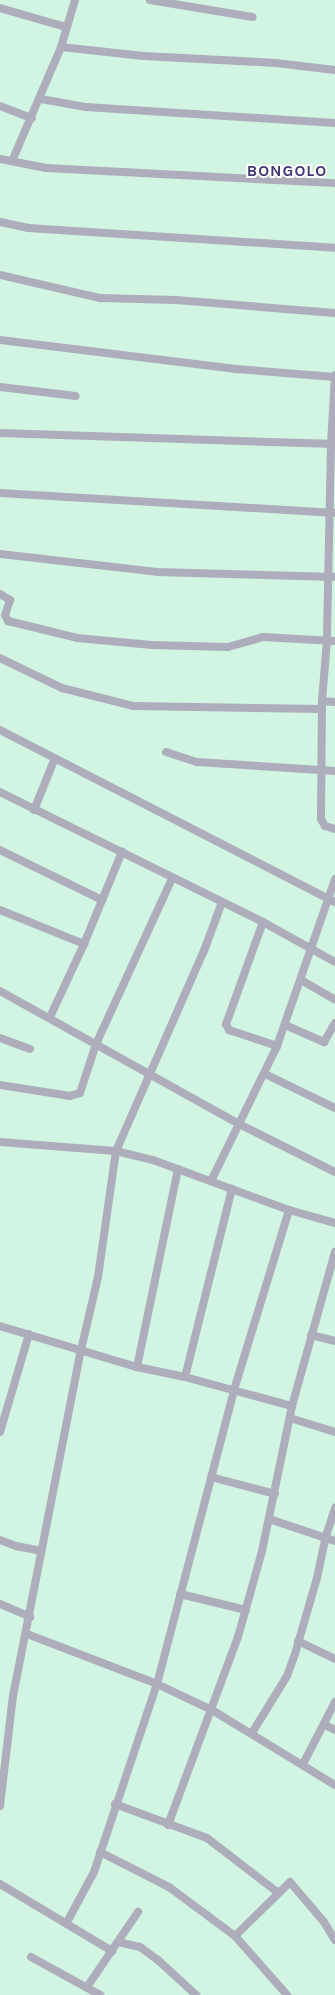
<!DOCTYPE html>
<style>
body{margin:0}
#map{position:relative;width:335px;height:1995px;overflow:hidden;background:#d1f4e3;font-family:Karla,sans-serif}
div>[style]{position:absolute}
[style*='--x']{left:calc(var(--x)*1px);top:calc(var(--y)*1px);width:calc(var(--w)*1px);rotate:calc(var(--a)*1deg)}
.minor>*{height:8px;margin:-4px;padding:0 4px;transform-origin:4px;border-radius:4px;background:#aeadbb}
span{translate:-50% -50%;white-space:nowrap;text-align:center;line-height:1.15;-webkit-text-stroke:4px #fff;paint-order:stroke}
.district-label{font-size:16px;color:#423874;font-weight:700;letter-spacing:1px}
</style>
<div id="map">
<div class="minor">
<div style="--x:150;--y:0;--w:104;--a:9.4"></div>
<div style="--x:0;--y:8;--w:69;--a:16.1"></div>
<div style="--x:61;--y:47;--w:83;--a:6.2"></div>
<div style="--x:144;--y:56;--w:132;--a:3"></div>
<div style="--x:276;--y:63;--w:59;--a:6.8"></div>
<div style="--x:41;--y:99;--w:46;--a:10.1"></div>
<div style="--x:86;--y:107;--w:250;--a:3.7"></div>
<div style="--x:0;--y:106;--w:34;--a:21"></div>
<div style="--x:0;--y:159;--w:47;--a:11.1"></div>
<div style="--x:46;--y:168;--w:289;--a:3"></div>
<div style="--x:12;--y:161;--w:124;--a:-66.7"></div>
<div style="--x:61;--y:47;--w:49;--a:-73.4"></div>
<div style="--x:0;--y:222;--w:29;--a:12"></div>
<div style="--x:28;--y:228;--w:308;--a:3.7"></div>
<div style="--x:0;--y:275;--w:103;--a:13"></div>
<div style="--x:100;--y:298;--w:76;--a:1.5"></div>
<div style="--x:176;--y:300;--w:160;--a:4.7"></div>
<div style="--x:0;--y:340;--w:238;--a:7"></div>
<div style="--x:236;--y:369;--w:99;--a:4.6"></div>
<div style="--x:335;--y:375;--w:69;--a:93.3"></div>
<div style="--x:331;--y:444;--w:196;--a:91.2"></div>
<div style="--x:327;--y:640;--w:61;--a:94.7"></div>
<div style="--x:322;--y:701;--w:118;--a:90.5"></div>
<div style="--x:321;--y:819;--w:8;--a:60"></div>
<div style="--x:325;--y:826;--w:10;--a:17"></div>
<div style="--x:0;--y:387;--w:76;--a:6.8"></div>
<div style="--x:0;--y:433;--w:335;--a:1.9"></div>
<div style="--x:0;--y:493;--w:336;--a:3.4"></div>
<div style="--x:0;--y:554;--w:158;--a:6.5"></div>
<div style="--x:157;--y:572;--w:177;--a:1.6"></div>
<div style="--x:0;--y:594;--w:12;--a:31"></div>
<div style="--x:10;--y:600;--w:16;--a:108"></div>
<div style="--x:5;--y:615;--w:7;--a:63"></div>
<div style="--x:8;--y:621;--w:71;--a:13.8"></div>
<div style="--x:77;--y:638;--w:75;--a:5.3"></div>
<div style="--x:152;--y:645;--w:76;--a:1.5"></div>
<div style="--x:228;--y:647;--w:36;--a:-16"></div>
<div style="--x:263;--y:637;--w:72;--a:3.2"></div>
<div style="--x:0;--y:658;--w:69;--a:25.8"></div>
<div style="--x:62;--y:688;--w:73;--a:14.2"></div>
<div style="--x:133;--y:706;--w:189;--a:0.9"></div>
<div style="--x:322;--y:701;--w:13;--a:4"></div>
<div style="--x:0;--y:730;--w:377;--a:27.2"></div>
<div style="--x:166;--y:752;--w:33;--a:18"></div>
<div style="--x:197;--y:762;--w:138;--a:3.7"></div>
<div style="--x:0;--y:792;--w:293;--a:26.3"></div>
<div style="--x:263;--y:922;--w:82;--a:29.1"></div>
<div style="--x:34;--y:810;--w:56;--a:-68"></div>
<div style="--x:0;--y:850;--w:114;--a:26.1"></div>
<div style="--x:0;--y:910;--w:91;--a:22"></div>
<div style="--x:263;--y:922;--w:109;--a:109.9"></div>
<div style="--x:226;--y:1024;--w:7;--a:63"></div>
<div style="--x:229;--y:1030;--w:51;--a:18.4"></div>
<div style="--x:301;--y:980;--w:39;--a:30"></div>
<div style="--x:0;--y:991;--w:274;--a:29.1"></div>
<div style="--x:239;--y:1124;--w:107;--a:26.6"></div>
<div style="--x:50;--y:1017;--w:81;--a:-65"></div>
<div style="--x:84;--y:944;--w:100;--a:-67.6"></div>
<div style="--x:285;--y:1025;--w:43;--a:23.6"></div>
<div style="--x:324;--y:1042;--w:22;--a:-60"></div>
<div style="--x:0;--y:1038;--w:32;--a:20"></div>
<div style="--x:265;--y:1074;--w:78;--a:25.9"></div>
<div style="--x:0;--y:1085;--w:71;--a:8.9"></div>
<div style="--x:70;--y:1096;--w:10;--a:-17"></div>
<div style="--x:80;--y:1093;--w:52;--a:-71.9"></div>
<div style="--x:96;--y:1044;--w:182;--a:-65.3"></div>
<div style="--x:0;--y:1142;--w:116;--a:4.4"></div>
<div style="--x:116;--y:1151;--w:38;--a:14"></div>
<div style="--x:153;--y:1160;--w:145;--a:20.2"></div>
<div style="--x:289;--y:1210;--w:48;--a:15.8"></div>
<div style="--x:178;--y:1169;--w:202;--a:101.7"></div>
<div style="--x:137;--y:1367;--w:49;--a:11.8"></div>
<div style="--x:185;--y:1377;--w:111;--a:15.2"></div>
<div style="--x:211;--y:1181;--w:150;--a:-63.9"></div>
<div style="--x:277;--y:1046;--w:177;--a:-70.8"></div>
<div style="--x:0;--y:1326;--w:143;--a:16.7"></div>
<div style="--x:311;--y:1335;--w:25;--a:14"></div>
<div style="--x:185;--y:1377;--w:194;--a:-76"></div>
<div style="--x:290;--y:1418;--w:47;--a:17.3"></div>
<div style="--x:0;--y:1432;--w:102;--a:-73.5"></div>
<div style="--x:211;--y:1477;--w:66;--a:14.9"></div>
<div style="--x:269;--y:1519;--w:70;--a:18.4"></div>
<div style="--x:0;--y:1540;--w:17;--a:21"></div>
<div style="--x:16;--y:1546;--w:26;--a:11"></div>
<div style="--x:180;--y:1594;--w:68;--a:13.6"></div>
<div style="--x:0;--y:1604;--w:33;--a:23"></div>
<div style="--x:27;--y:1634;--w:139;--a:21"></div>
<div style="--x:157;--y:1684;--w:61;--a:25.3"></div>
<div style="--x:212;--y:1710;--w:144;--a:31.4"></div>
<div style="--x:298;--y:1641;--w:41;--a:25.9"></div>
<div style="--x:325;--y:1725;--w:11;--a:27"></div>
<div style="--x:252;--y:1733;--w:67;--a:-58.4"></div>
<div style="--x:287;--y:1676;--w:23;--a:-70"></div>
<div style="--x:295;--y:1654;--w:79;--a:-73.9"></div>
<div style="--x:317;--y:1578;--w:40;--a:-78"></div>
<div style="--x:325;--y:1539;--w:33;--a:-72"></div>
<div style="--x:303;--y:1764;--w:70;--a:-62.7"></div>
<div style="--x:115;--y:1804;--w:98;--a:20.3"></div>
<div style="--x:207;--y:1838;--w:88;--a:37.6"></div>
<div style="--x:0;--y:1806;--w:111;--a:-83.3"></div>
<div style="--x:13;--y:1696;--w:353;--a:-78.9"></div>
<div style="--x:81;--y:1350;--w:75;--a:-76.9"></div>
<div style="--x:98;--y:1277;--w:127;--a:-81.9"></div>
<div style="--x:116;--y:1151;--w:219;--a:-66.3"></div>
<div style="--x:204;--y:951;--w:52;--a:-69.8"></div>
<div style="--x:168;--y:1825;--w:201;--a:-69.6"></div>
<div style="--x:238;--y:1637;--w:89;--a:-74.4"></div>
<div style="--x:262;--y:1551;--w:148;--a:-78.3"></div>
<div style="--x:292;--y:1406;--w:160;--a:-74.4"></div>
<div style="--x:100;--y:1852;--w:77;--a:26.9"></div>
<div style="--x:169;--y:1887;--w:82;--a:36.6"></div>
<div style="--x:235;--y:1936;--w:79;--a:48.6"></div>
<div style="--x:0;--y:1884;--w:131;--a:30.9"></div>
<div style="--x:67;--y:1922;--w:57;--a:-61.6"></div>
<div style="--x:94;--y:1872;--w:198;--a:-71.5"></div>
<div style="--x:157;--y:1684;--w:304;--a:-75.3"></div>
<div style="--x:234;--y:1390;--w:188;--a:-73"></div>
<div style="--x:235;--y:1936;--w:77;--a:-44.5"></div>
<div style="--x:290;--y:1882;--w:52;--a:49.6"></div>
<div style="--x:324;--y:1922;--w:21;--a:59"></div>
<div style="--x:118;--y:1942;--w:23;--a:13"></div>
<div style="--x:140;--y:1947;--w:22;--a:36"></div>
<div style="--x:158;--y:1960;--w:52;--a:42.6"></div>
<div style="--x:31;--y:1957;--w:79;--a:28.8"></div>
<div style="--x:87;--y:1987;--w:91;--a:-55.8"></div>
</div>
<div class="district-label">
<span style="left:287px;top:171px">BONGOLO</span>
</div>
</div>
